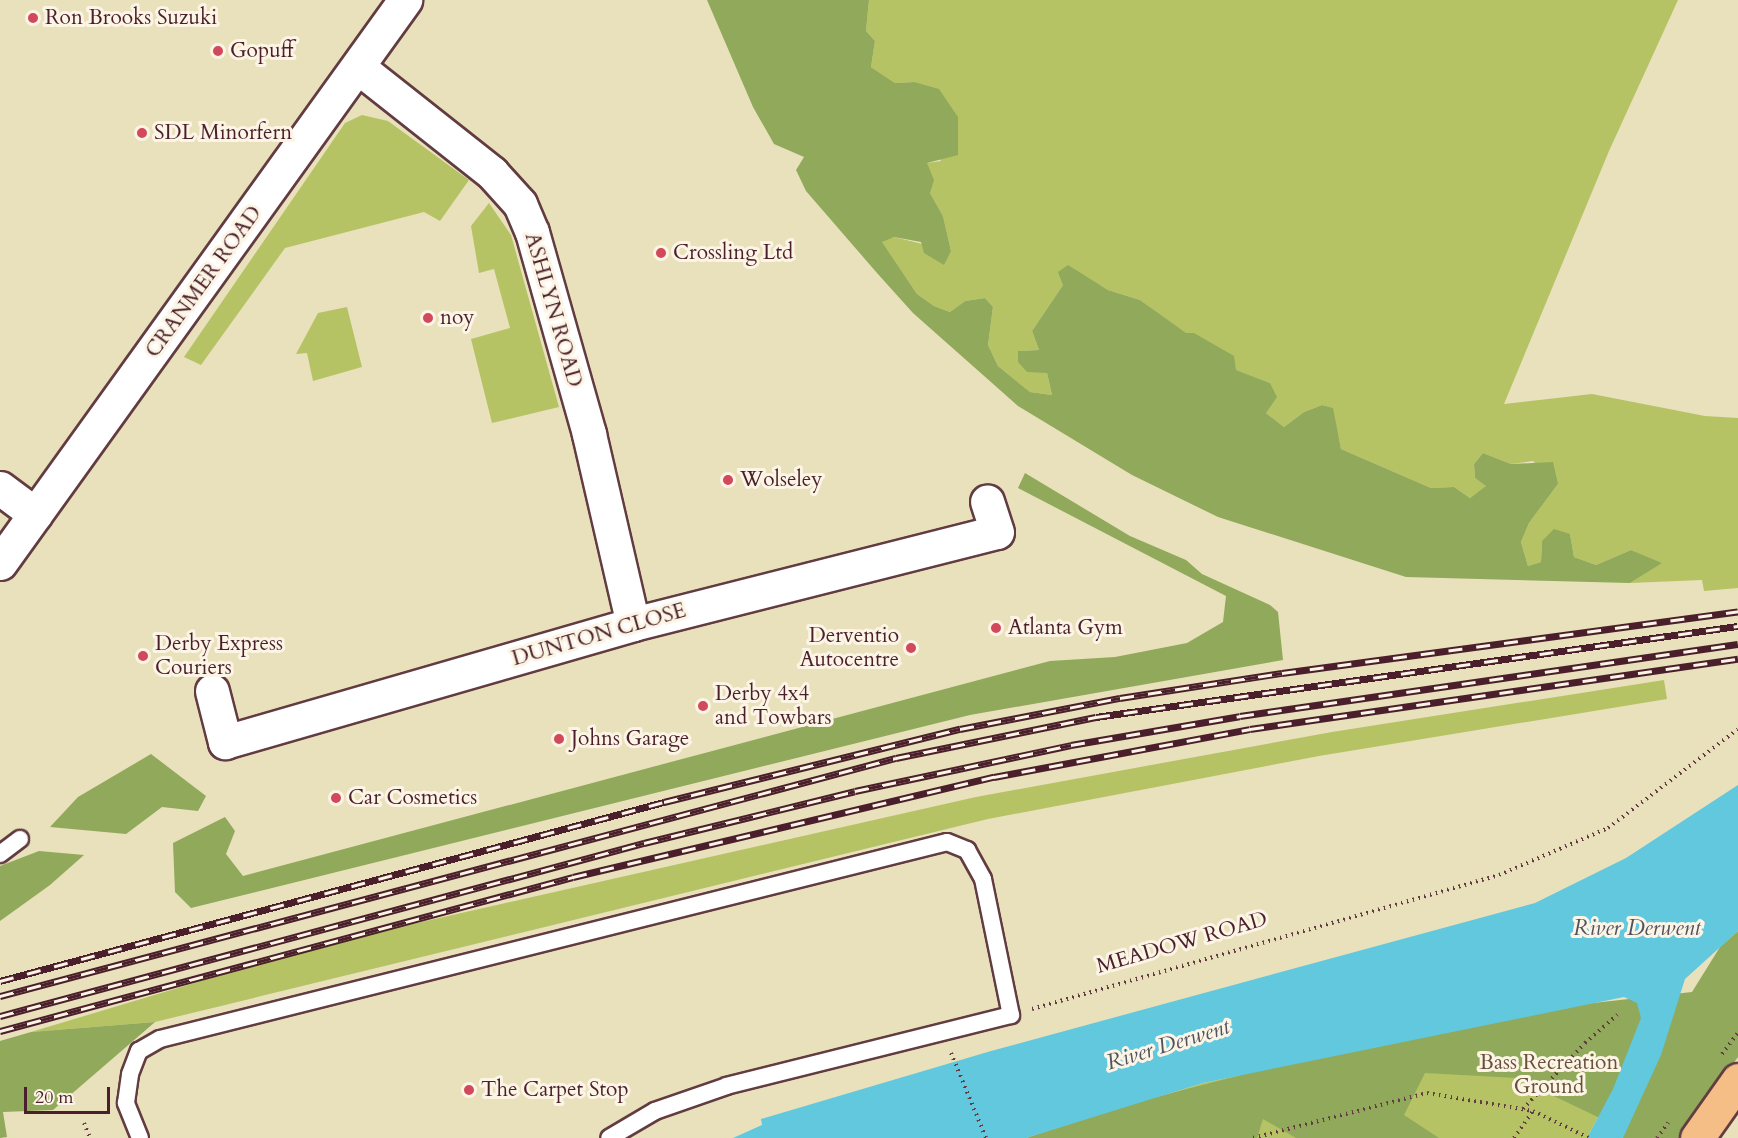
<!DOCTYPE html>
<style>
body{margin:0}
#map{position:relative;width:1738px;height:1138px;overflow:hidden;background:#e9e0bc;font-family:Cardo,serif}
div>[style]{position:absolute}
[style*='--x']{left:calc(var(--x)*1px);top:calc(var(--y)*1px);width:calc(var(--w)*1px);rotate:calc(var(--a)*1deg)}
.green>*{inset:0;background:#b6c365}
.forest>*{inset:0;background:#90a95a}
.water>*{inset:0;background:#61c8de}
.path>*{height:4px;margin-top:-2px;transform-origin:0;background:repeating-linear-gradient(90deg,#623c41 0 1.5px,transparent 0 6px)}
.roads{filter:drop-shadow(2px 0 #623c41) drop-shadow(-2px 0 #623c41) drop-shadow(0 2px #623c41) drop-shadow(0 -2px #623c41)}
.lane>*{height:16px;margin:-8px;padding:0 8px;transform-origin:8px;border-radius:8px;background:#fff}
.street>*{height:33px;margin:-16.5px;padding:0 16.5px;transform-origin:16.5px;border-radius:16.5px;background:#fff}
.primary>*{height:33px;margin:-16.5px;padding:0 16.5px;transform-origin:16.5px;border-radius:16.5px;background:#f5be86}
.rail>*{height:7px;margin-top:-3.5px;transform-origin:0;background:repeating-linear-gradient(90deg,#fcf5e5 0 14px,#4a1f2b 0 28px);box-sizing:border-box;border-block:2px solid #4a1f2b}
.dots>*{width:16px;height:16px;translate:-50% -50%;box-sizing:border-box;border:3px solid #fcf5e5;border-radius:50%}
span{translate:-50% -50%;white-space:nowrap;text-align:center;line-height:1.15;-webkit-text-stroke:6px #fcf5e5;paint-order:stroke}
.poi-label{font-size:21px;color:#4a1f2b}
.left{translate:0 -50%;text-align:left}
.right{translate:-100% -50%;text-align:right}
.street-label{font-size:21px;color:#4a1f2b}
.park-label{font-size:21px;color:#6a503c}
.water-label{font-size:22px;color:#515261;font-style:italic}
.scale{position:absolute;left:24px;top:1087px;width:86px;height:27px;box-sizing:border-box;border:3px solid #4a1f2b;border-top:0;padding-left:8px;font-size:18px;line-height:21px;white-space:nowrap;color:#4a1f2b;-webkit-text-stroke:4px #fcf5e5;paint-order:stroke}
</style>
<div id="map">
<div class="green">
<div style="clip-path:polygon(869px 0,1678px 0,1609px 151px,1504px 404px,1592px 394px,1705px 416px,1738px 418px,1738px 588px,1704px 591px,1702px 580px,1630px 583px,1661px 563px,1631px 550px,1596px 565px,1574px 557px,1570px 534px,1542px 541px,1541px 562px,1528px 566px,1521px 542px,1529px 523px,1558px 484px,1533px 461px,1511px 464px,1483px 453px,1474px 464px,1475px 478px,1487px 486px,1470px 498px,1454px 487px,1431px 488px,1341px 449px,1332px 408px,1322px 405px,1304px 412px,1284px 427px,1266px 413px,1270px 383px,1235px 370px,1140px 300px,1108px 290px,1068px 266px,1063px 285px,1032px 331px,1039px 350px,1018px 351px,1047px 373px,1052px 395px,1030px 392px,998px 366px,988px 345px,993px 307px,985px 298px,965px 301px,950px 312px,934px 306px,917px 294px,881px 241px,894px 237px,951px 251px,943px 216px,930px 193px,927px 163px,941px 161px,914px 82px,895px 83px,871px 67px,875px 41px,866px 31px)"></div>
<div style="clip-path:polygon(362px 115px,388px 121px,469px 180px,440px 221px,424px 212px,285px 248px,201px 365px,184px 357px,345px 123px)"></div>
<div style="clip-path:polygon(489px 203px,511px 235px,559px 407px,492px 423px,471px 339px,510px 328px,494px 269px,479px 273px,471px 226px)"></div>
<div style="clip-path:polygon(347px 307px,362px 367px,313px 381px,307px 353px,296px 354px,318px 313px)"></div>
<div style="clip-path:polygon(1664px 680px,1667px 699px,1319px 756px,988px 819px,155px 1022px,31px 1032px,324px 944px,976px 797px,1332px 732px)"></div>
<div style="clip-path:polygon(1584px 1004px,1613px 1089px,1587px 1138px,1026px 1138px,1203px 1083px)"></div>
</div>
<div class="forest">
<div style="clip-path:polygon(707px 0,869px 0,866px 31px,875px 41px,871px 67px,895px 83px,914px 82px,939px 89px,958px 117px,958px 155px,927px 163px,934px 180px,930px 193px,943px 216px,951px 251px,944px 265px,924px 253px,921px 242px,894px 237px,882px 242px,917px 294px,934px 306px,950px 312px,965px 301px,985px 298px,993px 307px,988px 345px,998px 366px,1030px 392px,1052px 395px,1047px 373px,1027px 372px,1018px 362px,1018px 351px,1039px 350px,1032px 331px,1063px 285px,1058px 272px,1068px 265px,1108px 290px,1140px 300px,1186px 333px,1194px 333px,1234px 356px,1236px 370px,1270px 383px,1277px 397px,1266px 413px,1284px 427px,1304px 412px,1322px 405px,1333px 408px,1341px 449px,1431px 488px,1454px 487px,1470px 498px,1486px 486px,1475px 478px,1474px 464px,1483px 453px,1511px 464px,1553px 462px,1558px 484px,1529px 523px,1521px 542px,1528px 566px,1541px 562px,1542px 541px,1554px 529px,1570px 534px,1574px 557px,1596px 565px,1631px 550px,1662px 563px,1630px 583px,1406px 577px,1218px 517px,1132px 475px,1018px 406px,913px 313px,877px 273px,806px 191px,796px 170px,804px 157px,774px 144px,753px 107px)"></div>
<div style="clip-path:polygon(1025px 473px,1130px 536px,1186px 560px,1202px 574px,1270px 605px,1278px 612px,1283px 660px,970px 715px,191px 908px,175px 892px,173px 843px,225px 817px,235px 831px,226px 854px,243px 876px,1050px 661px,1115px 657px,1187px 643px,1223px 622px,1226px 596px,1018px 488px)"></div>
<div style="clip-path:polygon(151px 754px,206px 796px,198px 811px,162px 807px,126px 834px,50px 827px,78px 797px)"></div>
<div style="clip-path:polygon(39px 851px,84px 855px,50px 885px,0 921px,0 866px)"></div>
<div style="clip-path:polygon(1738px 931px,1738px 1057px,1681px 1138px,1596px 1138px,1604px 1120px,1516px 1078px,1425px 1073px,1404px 1115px,1439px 1138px,1296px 1138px,1263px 1119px,1257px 1138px,1026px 1138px,1141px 1101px,1260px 1070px,1584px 1004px,1692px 992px,1720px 947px)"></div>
<div style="clip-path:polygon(155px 1022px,53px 1110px,3px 1112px,7px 1137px,0 1138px,0 1041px,31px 1032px)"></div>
</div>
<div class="water">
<div style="clip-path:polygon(1738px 785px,1738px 931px,1685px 979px,1661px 1055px,1623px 1138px,1587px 1138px,1613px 1089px,1641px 1018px,1637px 1003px,1624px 997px,1203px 1083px,1026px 1138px,733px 1138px,762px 1125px,761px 1119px,991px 1051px,1535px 903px,1626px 858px)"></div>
</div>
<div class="path">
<div style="--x:1032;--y:1009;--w:486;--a:-16"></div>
<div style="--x:1499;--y:875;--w:119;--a:-23.3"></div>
<div style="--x:1608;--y:828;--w:163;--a:-37.3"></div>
<div style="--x:951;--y:1053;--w:92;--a:67.6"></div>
<div style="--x:1722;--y:1054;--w:26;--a:-53"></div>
<div style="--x:1523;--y:1109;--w:91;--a:-46.8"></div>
<div style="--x:1585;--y:1043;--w:43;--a:-41.2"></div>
<div style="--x:84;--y:1123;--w:16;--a:68"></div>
<div style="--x:1253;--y:1138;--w:180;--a:-14.5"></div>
<div style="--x:1427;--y:1093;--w:108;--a:9.6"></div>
<div style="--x:1533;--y:1111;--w:62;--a:25.7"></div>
<div style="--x:1514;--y:1138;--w:33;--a:-55"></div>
<div style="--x:1657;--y:1138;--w:19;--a:-54"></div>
</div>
<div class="roads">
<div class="lane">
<div style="--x:0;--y:854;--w:25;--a:-37"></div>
<div style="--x:140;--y:1138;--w:38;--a:-112"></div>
<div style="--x:126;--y:1103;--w:29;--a:-82"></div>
<div style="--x:130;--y:1074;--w:25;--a:-69"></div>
<div style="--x:139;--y:1051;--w:24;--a:-30"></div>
<div style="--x:160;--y:1039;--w:811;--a:-14.05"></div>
<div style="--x:947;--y:842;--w:22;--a:22"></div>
<div style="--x:967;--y:850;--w:33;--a:61"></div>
<div style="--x:983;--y:879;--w:139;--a:78.4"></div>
<div style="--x:1011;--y:1015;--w:293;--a:166"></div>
<div style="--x:727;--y:1086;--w:76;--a:160.9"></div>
<div style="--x:655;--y:1111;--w:53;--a:149.6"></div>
</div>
<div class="street">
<div style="--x:358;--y:67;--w:171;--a:38.3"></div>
<div style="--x:492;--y:173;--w:42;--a:47.9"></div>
<div style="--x:520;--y:204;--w:30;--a:67"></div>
<div style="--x:532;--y:232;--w:210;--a:74.2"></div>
<div style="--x:589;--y:434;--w:195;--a:77"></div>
<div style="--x:0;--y:488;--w:44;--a:36.6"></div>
<div style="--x:0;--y:563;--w:694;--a:-54.27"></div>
<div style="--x:212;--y:691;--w:53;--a:75.7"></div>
<div style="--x:225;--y:742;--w:425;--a:-16.1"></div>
<div style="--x:633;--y:624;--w:375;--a:-14.2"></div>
<div style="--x:997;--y:532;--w:32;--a:-108"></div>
</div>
<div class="primary">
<div style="--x:1697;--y:1138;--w:71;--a:-54.7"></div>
</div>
</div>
<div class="rail">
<div style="--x:0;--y:981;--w:688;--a:-15.09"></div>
<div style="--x:664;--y:802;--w:305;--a:-13.9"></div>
<div style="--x:960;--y:729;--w:163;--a:-11"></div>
<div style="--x:1120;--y:698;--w:164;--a:-8.8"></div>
<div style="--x:1282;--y:673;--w:460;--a:-7.7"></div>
<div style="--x:0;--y:996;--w:927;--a:-14.88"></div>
<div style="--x:896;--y:758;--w:204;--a:-11.6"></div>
<div style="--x:1096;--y:717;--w:648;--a:-8.07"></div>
<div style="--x:0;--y:1016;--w:667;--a:-15.04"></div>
<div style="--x:644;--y:843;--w:217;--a:-13.8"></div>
<div style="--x:855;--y:791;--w:221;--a:-12"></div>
<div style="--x:1071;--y:745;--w:171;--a:-9.7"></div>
<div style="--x:1240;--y:716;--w:503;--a:-8.23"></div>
<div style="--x:0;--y:1031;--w:593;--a:-15.04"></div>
<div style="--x:573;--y:877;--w:433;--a:-13.4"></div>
<div style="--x:994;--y:777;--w:260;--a:-10.6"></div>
<div style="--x:1250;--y:729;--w:493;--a:-8.2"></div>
</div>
<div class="dots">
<div style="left:33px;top:18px;background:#d1495b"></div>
<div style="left:218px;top:51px;background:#d1495b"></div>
<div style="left:142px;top:133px;background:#d1495b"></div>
<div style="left:661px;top:253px;background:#d1495b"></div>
<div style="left:428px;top:318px;background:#d1495b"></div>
<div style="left:728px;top:480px;background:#d1495b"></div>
<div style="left:996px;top:628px;background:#d1495b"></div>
<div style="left:911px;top:648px;background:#d1495b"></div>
<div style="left:143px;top:656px;background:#d1495b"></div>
<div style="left:703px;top:706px;background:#d1495b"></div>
<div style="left:559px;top:739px;background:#d1495b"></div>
<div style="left:336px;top:798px;background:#d1495b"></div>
<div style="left:469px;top:1090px;background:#d1495b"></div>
</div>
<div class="poi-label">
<span class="left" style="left:45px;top:18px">Ron Brooks Suzuki</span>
<span class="left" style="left:230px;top:51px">Gopuff</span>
<span class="left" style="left:154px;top:133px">SDL Minorfern</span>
<span class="left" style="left:673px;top:253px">Crossling Ltd</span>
<span class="left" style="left:440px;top:318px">noy</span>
<span class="left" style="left:740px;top:480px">Wolseley</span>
<span class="left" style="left:1008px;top:628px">Atlanta Gym</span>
<span class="right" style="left:899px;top:648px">Derventio<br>Autocentre</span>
<span class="left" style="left:155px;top:656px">Derby Express<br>Couriers</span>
<span class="left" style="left:715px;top:706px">Derby 4x4<br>and Towbars</span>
<span class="left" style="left:571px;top:739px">Johns Garage</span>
<span class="left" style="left:348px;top:798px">Car Cosmetics</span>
<span class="left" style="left:481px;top:1090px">The Carpet Stop</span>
</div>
<div class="street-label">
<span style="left:204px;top:282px;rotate:-54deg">CRANMER ROAD</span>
<span style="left:553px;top:310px;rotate:74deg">ASHLYN ROAD</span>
<span style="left:599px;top:635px;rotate:-16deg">DUNTON CLOSE</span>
<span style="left:1182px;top:943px;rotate:-16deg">MEADOW ROAD</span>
</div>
<div class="park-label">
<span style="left:1549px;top:1075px">Bass Recreation<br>Ground</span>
</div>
<div class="water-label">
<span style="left:1637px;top:929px">River Derwent</span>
<span style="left:1168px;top:1045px;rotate:-17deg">River Derwent</span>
</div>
<div class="scale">20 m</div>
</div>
